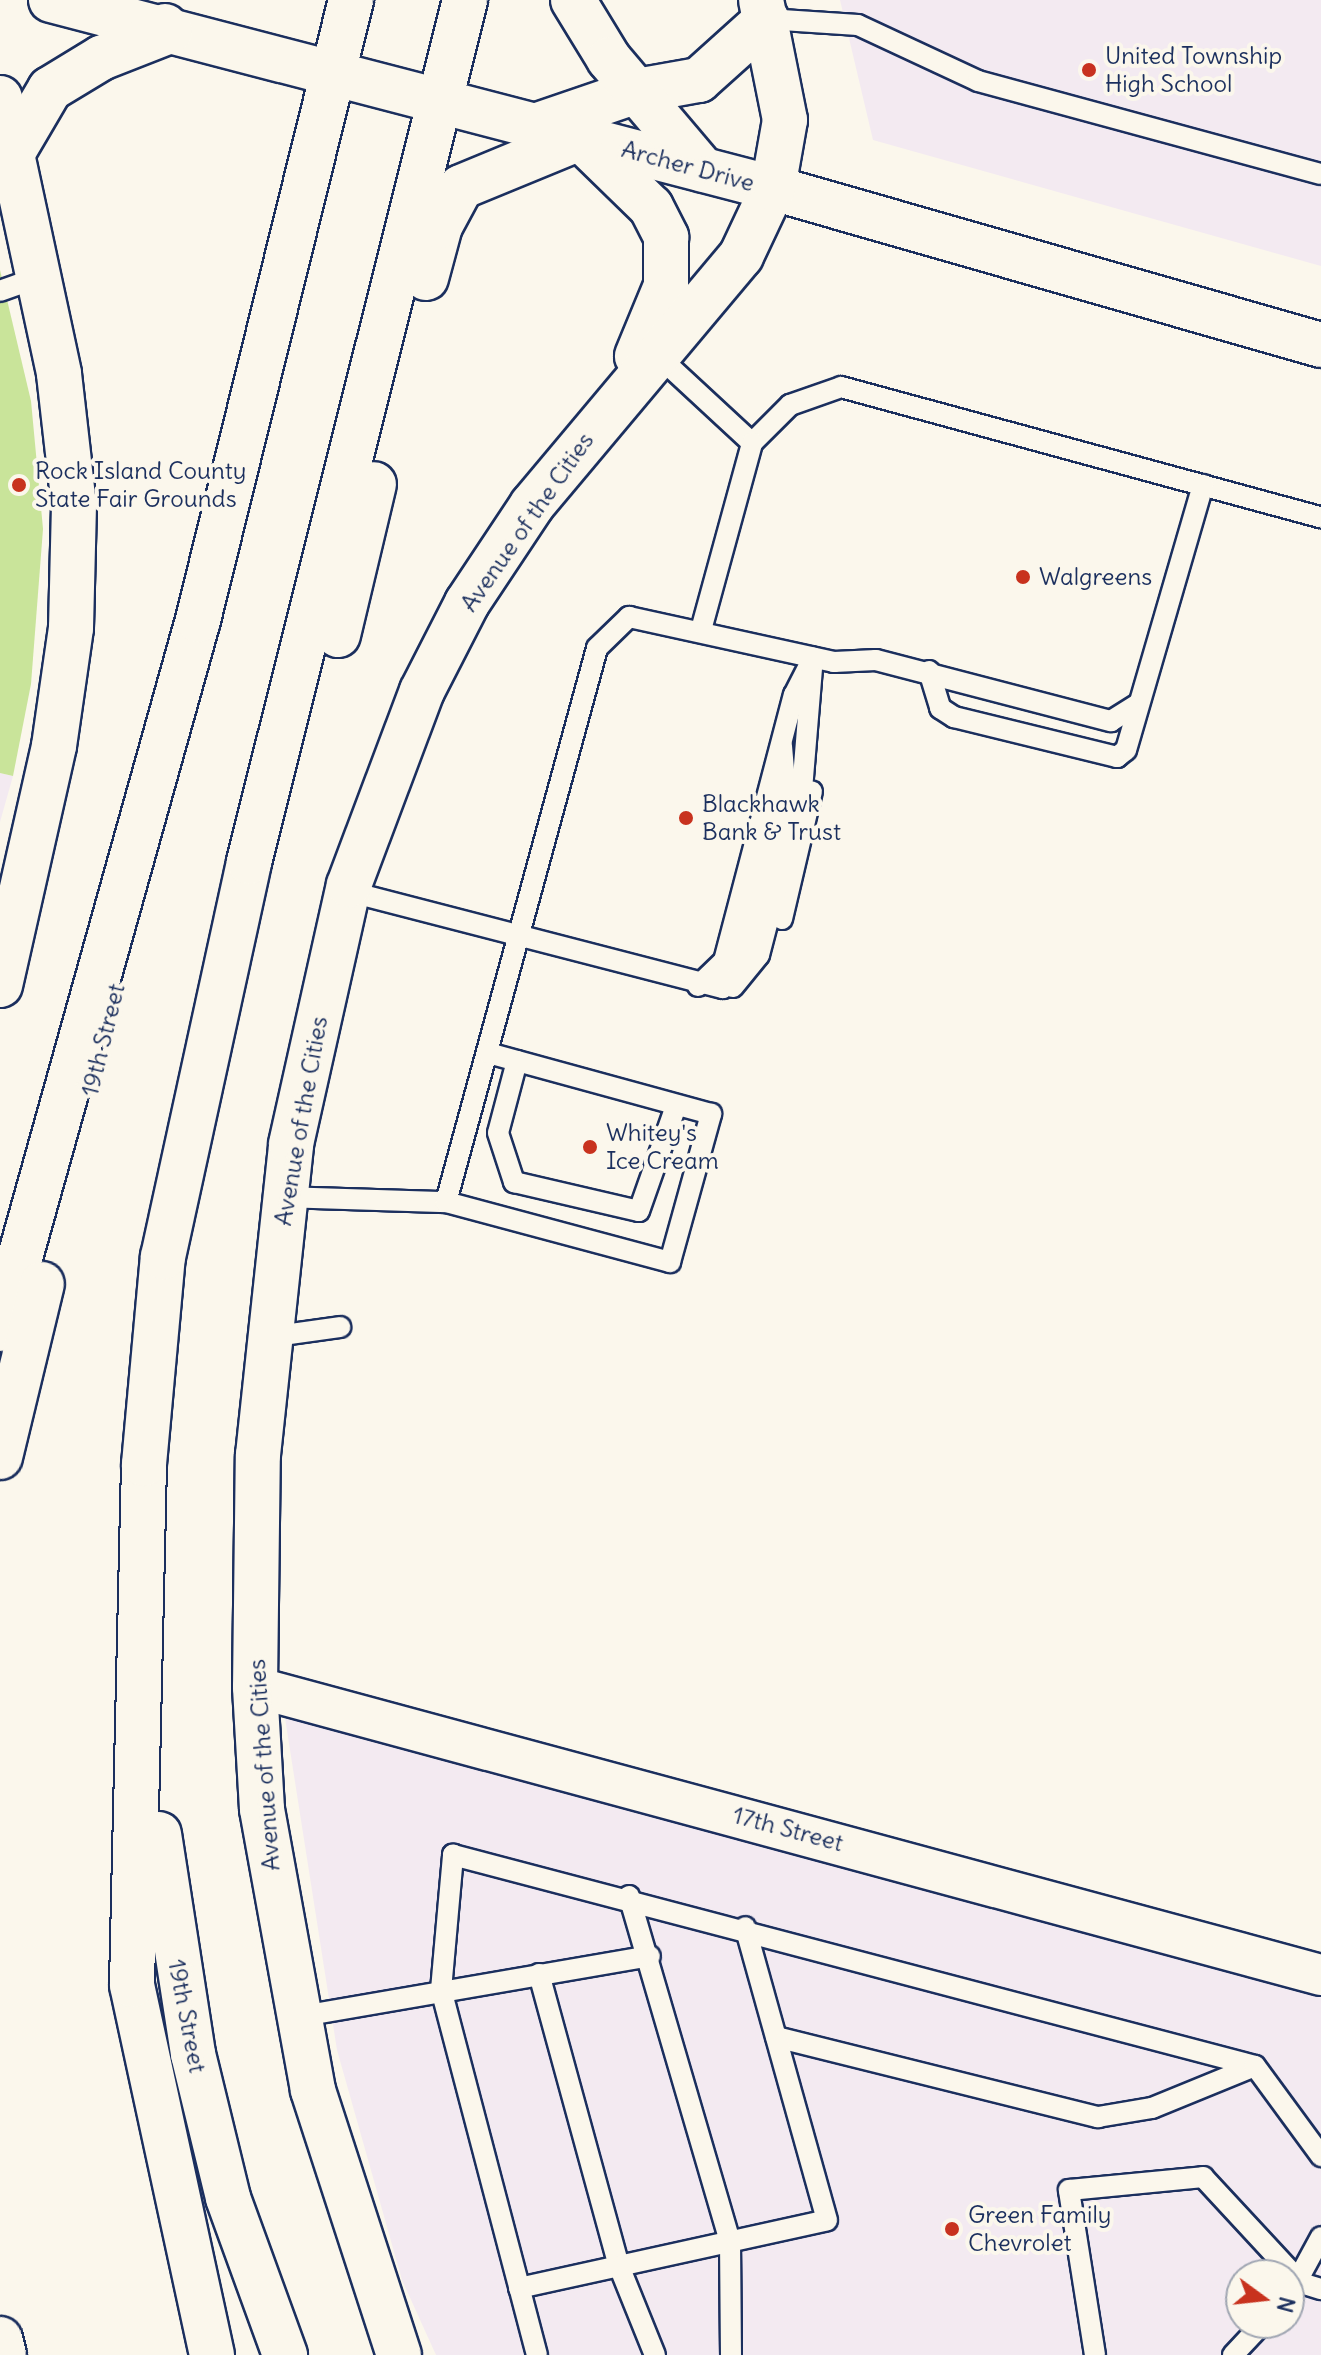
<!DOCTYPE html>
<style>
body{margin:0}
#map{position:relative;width:1321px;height:2355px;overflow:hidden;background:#fbf7ec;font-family:Delius,sans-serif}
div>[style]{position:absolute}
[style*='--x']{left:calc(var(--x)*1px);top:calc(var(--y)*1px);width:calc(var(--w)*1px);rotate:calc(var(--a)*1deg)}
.built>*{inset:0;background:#f3eaf1}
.green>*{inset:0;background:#c9e49a}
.roads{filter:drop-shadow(2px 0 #1b2f5e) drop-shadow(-2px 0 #1b2f5e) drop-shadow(0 2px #1b2f5e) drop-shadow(0 -2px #1b2f5e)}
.service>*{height:20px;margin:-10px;padding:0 10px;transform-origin:10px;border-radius:10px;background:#fbf7ec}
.minor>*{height:40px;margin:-20px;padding:0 20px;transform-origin:20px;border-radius:20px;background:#fbf7ec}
.tertiary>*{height:44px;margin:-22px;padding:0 22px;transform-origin:22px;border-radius:22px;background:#fbf7ec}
.secondary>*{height:44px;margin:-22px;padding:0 22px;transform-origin:22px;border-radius:22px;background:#fbf7ec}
.dots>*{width:22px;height:22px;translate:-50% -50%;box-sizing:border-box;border:4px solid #fbf7ec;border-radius:50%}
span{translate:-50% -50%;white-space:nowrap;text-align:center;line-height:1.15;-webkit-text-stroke:8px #fbf7ec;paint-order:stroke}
.poi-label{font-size:24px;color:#1b2f5e}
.left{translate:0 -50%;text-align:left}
.street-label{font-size:24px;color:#1b2f5e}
.north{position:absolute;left:1225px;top:2259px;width:80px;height:80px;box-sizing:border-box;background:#fbf7ec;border:2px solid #a1a7b3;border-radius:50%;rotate:105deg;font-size:22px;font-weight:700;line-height:32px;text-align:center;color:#1b2f5e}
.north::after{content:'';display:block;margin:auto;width:28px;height:36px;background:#c8321e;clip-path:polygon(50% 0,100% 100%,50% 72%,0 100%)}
</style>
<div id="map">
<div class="built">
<div style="clip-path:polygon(840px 0,1321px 0,1321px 266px,873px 140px)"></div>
<div style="clip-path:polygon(0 773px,13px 776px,0 822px)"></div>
<div style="clip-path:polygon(evenodd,285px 1718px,1321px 1968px,1321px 2355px,436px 2355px,402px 2280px,337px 2050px,285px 1718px,1241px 2275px,1289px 2275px,1289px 2323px,1241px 2323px,1241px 2275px)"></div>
</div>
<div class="green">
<div style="clip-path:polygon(0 270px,31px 401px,43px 529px,31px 684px,13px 776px,0 773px)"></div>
</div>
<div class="roads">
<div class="service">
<div style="--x:767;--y:19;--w:91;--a:3.8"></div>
<div style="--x:858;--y:25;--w:132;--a:25"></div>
<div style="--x:978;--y:81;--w:355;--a:15.2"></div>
<div style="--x:0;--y:291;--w:41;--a:-19.7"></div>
<div style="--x:656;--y:354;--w:131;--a:42.8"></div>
<div style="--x:752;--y:443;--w:54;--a:-45"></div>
<div style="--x:790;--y:405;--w:54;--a:-19.4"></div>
<div style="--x:841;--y:387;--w:497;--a:15.2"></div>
<div style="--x:701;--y:630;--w:194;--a:-74.7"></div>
<div style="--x:929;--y:671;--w:39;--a:73"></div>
<div style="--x:940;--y:708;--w:17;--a:33"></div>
<div style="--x:954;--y:717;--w:168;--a:13.8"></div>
<div style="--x:1117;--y:757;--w:11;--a:-38"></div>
<div style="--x:1126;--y:750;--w:276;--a:-73.8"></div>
<div style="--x:347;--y:891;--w:388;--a:14.5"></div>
<div style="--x:723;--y:988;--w:25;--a:-53"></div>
<div style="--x:738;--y:968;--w:181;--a:-74.7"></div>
<div style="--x:786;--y:793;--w:47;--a:-94.9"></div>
<div style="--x:782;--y:919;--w:131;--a:-76.8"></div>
<div style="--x:698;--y:986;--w:36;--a:-44"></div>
<div style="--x:724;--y:961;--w:275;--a:-75.3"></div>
<div style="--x:794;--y:695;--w:36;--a:-63"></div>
<div style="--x:733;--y:987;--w:41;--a:-50.9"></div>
<div style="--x:759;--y:955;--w:171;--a:-75.4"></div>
<div style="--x:802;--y:790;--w:133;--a:-85.3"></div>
<div style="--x:517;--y:1061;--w:74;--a:104.8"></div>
<div style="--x:498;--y:1133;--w:52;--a:71.9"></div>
<div style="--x:514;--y:1182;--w:128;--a:13.1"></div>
<div style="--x:639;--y:1211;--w:111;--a:-70.6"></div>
<div style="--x:284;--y:1197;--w:162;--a:1.8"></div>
<div style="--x:446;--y:1202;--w:574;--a:-74.75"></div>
<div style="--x:597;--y:648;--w:45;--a:-44.1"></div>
<div style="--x:629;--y:617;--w:210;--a:12.4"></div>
<div style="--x:834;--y:662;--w:42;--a:-2.7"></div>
<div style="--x:876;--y:660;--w:243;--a:14.6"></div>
<div style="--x:1111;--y:721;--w:31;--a:-32"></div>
<div style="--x:446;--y:1202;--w:232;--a:15"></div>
<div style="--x:670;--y:1262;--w:154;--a:-74.5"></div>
<div style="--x:711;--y:1114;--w:231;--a:-164.7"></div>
<div style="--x:269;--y:1337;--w:72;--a:-8"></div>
<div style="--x:629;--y:1896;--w:359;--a:73.7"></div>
<div style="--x:730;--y:2241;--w:114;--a:89.5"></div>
<div style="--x:539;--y:1974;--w:303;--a:74.7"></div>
<div style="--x:619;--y:2266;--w:96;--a:68"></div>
<div style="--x:297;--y:2017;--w:358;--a:-9.8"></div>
<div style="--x:776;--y:2037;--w:332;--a:14"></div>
<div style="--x:1098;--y:2117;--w:55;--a:-9.5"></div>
<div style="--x:1152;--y:2108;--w:111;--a:-22.2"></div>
<div style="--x:519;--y:2288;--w:315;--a:-12.4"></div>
<div style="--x:827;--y:2220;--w:304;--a:-105.6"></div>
<div style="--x:1289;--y:2296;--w:67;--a:-61.5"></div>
<div style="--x:537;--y:2355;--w:377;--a:-104.7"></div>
<div style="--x:441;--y:1990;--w:136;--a:-84.9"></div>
<div style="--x:453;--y:1855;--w:829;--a:14.74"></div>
<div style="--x:1255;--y:2066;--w:112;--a:53.7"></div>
<div style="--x:1095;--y:2355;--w:167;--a:-99"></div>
<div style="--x:1069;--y:2190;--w:135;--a:-5.5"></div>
<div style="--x:1203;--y:2177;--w:144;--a:47.2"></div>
<div style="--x:1301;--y:2283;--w:21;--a:17"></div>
<div style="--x:1233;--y:2355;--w:44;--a:-46.8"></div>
</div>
<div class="minor">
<div style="--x:255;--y:1687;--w:1104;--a:15.12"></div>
</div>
<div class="tertiary">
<div style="--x:51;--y:0;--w:746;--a:14.6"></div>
<div style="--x:773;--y:188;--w:570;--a:15.99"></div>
<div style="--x:0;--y:98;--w:282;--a:77.9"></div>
<div style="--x:59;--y:374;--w:132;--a:83.5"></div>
<div style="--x:74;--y:505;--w:123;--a:91.4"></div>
<div style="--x:71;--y:628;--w:119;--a:98.2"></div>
<div style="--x:54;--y:746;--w:245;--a:102.7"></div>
<div style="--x:535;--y:126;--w:108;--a:-18.9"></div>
<div style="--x:637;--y:91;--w:63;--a:-10.1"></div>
<div style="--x:699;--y:80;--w:91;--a:-41.9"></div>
<div style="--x:582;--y:140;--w:96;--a:44.2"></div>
<div style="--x:651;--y:207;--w:34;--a:63"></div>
<div style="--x:666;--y:237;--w:49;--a:90"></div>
<div style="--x:666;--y:286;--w:76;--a:112.5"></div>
<div style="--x:13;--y:152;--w:73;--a:-59.6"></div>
<div style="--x:50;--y:89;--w:60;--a:-31.3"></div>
<div style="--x:101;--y:58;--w:74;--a:-21.4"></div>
<div style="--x:170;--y:31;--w:7;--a:-135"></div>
<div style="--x:399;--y:2355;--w:279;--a:-108"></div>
<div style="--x:313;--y:2090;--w:286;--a:-100.3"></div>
<div style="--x:262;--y:1809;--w:122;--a:-93.3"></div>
<div style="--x:255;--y:1687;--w:232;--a:-89.3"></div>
<div style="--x:258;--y:1455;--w:313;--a:-83.9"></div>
<div style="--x:291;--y:1144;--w:265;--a:-77.4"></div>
<div style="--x:349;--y:885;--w:207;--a:-69.4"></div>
<div style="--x:422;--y:691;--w:99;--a:-62.9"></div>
<div style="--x:467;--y:603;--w:118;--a:-56.4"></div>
<div style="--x:532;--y:505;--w:325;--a:-50"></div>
<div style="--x:741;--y:256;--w:75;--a:-64.8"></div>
<div style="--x:773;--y:188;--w:69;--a:-80"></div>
<div style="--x:785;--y:120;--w:122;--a:-101.3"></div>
</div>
<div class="secondary">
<div style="--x:573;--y:0;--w:69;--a:58.6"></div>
<div style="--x:609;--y:59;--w:145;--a:49.7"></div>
<div style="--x:426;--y:278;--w:54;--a:-74.9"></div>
<div style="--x:440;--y:226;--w:44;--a:-61.7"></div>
<div style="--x:461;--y:187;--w:129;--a:-22.4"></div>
<div style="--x:338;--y:635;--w:155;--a:-76.6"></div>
<div style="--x:0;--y:1329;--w:736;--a:-74.4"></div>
<div style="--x:198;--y:620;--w:639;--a:-76.14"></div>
<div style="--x:0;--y:1457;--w:178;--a:-76.4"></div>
<div style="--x:159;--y:1834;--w:223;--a:81.2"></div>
<div style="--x:193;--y:2054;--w:148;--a:76.3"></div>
<div style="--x:228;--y:2198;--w:167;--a:70"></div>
<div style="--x:0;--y:2339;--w:16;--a:76"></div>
<div style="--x:212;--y:2355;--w:379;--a:-102.2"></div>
<div style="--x:132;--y:1985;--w:521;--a:-88.68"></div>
<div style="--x:144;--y:1464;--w:208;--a:-84.8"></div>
<div style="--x:163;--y:1257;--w:404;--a:-77.7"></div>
<div style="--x:249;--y:862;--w:889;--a:-75.93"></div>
</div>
</div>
<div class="dots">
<div style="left:1089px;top:70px;background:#c8321e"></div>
<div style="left:19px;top:485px;background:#c8321e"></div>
<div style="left:1023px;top:577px;background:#c8321e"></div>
<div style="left:686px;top:818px;background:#c8321e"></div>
<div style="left:590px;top:1147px;background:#c8321e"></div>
<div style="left:952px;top:2229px;background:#c8321e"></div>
</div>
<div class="poi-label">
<span class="left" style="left:1105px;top:70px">United Township<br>High School</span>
<span class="left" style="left:35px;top:485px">Rock Island County<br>State Fair Grounds</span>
<span class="left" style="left:1039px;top:577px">Walgreens</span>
<span class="left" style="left:702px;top:818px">Blackhawk<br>Bank &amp; Trust</span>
<span class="left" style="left:606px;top:1147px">Whitey's<br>Ice Cream</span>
<span class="left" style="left:968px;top:2229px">Green Family<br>Chevrolet</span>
</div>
<div class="street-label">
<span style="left:688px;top:166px;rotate:15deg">Archer Drive</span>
<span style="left:527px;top:522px;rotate:-55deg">Avenue of the Cities</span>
<span style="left:103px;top:1040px;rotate:-76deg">19th Street</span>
<span style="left:301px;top:1121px;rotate:-80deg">Avenue of the Cities</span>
<span style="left:264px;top:1765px;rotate:-94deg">Avenue of the Cities</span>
<span style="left:788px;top:1829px;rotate:15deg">17th Street</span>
<span style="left:187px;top:2016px;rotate:79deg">19th Street</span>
</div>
<div class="north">N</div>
</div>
